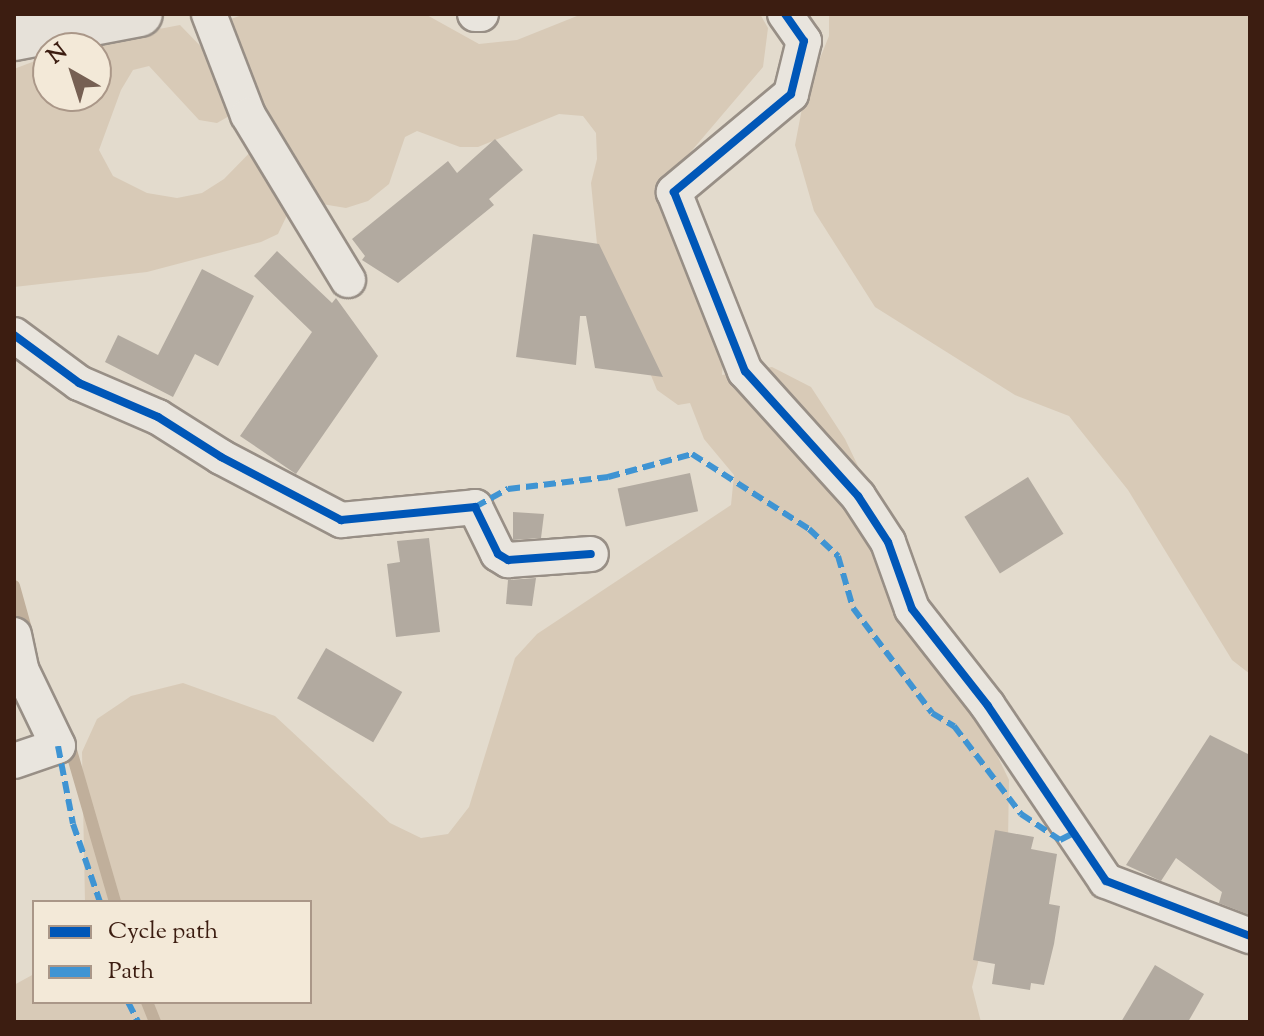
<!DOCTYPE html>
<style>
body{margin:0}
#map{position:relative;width:1264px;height:1036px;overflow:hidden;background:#e3dbcd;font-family:"Sorts Mill Goudy",serif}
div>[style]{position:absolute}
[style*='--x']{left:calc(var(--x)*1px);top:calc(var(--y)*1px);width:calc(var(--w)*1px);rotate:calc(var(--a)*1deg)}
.green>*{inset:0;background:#d8cab7}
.stream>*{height:12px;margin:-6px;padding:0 6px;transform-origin:6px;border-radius:6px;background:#c0af9b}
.building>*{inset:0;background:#b2aaa0;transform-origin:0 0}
.roads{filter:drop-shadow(2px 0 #988f86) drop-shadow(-2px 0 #988f86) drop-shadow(0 2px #988f86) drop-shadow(0 -2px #988f86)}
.minor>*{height:34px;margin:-17px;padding:0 17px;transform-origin:17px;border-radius:17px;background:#e9e5de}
.trunk>*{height:44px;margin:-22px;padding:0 22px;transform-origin:22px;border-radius:22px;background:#e6e1d9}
.quiet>*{height:6px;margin-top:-3px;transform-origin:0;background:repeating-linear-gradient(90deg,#3f94d3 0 12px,transparent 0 18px)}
.cycleway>*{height:8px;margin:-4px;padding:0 4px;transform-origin:4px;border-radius:4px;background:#0057b8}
span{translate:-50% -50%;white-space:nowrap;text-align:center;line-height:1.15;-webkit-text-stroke:8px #f3e9d8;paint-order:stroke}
.frame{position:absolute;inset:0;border:16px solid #3c1d11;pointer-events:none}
.legend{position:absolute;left:32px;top:900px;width:280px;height:104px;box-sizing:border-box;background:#f3e9d8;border:2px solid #aa9788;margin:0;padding:10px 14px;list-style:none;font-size:24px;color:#3c1d11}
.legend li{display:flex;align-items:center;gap:16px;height:40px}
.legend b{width:40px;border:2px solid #aa9788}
.north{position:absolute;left:32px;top:32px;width:80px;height:80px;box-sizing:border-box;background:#f3e9d8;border:2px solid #aa9788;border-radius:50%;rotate:321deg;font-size:22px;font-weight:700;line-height:32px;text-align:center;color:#3c1d11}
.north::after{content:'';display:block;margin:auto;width:28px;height:36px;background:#766053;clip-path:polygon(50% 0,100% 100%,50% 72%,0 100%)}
</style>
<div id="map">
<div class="green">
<div style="clip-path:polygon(245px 14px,425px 14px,479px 44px,517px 40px,582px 14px,760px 14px,768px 28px,763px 67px,677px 168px,667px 204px,672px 234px,724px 348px,722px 375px,772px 367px,811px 387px,845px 439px,1009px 780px,1008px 841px,972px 987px,981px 1022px,14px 1022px,14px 985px,34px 974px,34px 1002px,310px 1002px,310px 902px,85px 902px,82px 752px,97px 719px,131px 696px,183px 683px,275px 716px,390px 823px,421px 838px,448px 834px,469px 807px,515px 658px,537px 634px,731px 505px,734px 475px,704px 439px,690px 403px,678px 405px,657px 390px,597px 244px,591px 183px,597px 159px,596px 133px,583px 116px,559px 114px,478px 147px,460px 147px,417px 131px,405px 137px,389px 184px,368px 201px,346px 208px,322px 204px,290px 209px,278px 234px,261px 242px,147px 272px,14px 287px,14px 69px,48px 56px,48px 96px,96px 96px,96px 48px,59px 48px,180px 25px,213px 59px,231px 115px,217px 123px,199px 120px,149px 66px,133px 70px,121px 90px,99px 150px,113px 176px,147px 193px,177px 198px,202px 193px,224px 179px,262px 140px,228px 20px)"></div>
<div style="clip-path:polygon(829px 14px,1250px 14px,1250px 674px,1232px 660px,1128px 490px,1069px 416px,1015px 395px,875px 307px,814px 211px,795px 145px,804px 98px,829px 36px)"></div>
</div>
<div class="stream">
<div style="--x:14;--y:586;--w:49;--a:74.5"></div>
<div style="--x:68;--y:740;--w:169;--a:73.8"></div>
<div style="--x:147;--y:1002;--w:22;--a:68"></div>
</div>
<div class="building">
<div style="clip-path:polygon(495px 139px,523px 170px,489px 199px,494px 205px,398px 283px,362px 260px,365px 256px,352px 239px,448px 161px,457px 173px)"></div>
<div style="clip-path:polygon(533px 234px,599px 244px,663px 377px,595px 368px,586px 316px,580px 316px,576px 365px,516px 357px)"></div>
<div style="clip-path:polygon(277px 251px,332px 303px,336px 298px,378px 356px,296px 474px,240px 436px,312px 332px,254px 276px)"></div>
<div style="clip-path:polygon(202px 269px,254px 296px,218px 366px,195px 354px,173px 397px,105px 362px,118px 335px,158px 355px)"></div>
<div style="left:690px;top:473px;width:39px;height:74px;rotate:78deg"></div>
<div style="left:1028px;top:477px;width:67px;height:75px;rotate:58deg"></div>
<div style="clip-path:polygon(513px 512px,544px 514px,541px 538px,513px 540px)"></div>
<div style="clip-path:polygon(429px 538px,440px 632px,396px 637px,387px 564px,400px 562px,397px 541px)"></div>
<div style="clip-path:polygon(536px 578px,532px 606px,506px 604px,508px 580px)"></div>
<div style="left:326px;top:648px;width:88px;height:58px;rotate:30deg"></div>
<div style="clip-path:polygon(1210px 735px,1250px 755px,1250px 915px,1219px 903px,1222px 892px,1176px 858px,1161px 881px,1126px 865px)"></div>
<div style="clip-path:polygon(995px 830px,1034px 837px,1031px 849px,1057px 854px,1049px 904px,1060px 906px,1054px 944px,1044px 985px,1031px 983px,1030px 990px,992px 984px,995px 964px,973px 960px)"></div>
<div style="clip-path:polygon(1155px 965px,1204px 994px,1188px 1022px,1121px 1022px)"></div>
</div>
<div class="roads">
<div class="minor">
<div style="--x:209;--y:14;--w:108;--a:68.9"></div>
<div style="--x:248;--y:115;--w:193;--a:58.8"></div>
<div style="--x:475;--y:14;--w:6;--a:0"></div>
<div style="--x:785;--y:14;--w:33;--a:55"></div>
<div style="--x:804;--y:41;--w:55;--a:103.8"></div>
<div style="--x:791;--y:94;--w:153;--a:140.1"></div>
<div style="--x:674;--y:192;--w:193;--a:68.4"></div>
<div style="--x:745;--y:371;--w:169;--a:47.9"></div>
<div style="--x:858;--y:496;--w:55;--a:56.9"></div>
<div style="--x:888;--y:542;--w:71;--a:70.3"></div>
<div style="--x:912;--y:609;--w:123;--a:51.9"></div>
<div style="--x:988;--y:706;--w:211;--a:56"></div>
<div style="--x:1106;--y:881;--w:154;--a:20.9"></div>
<div style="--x:14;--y:335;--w:81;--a:36.4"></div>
<div style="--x:79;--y:383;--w:86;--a:23.3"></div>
<div style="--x:158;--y:417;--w:75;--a:32.4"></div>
<div style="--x:221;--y:457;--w:136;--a:27.7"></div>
<div style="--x:341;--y:520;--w:135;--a:-5.5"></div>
<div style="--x:475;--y:507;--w:52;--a:63.9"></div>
<div style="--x:498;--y:554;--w:12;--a:31"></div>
<div style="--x:508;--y:560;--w:83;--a:-4.1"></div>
<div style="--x:14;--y:635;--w:35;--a:78"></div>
<div style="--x:21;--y:669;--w:85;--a:64.3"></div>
<div style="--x:58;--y:746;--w:46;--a:161.2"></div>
</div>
<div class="trunk">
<div style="--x:14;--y:38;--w:128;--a:-10.8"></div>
</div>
</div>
<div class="quiet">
<div style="--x:475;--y:507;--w:38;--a:-29"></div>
<div style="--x:508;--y:489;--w:101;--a:-6.8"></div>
<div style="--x:608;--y:477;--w:87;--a:-15.3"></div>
<div style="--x:692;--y:454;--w:139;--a:32.7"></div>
<div style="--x:809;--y:529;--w:40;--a:43"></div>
<div style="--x:838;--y:556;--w:54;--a:73.9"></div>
<div style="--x:853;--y:608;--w:131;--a:53"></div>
<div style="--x:932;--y:713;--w:26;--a:31"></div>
<div style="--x:954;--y:726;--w:111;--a:52.7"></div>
<div style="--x:1021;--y:814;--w:47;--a:33.7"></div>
<div style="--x:1060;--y:840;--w:16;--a:-27"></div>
<div style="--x:58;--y:746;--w:79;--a:79.1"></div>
<div style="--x:73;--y:824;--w:83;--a:70.9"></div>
<div style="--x:128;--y:1002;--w:22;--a:63"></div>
</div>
<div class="cycleway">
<div style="--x:785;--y:14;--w:33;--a:55"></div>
<div style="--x:804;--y:41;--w:55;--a:103.8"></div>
<div style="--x:791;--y:94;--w:153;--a:140.1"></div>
<div style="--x:674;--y:192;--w:193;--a:68.4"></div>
<div style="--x:745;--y:371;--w:169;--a:47.9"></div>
<div style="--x:858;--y:496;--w:55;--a:56.9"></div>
<div style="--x:888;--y:542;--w:71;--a:70.3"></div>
<div style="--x:912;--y:609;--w:123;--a:51.9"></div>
<div style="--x:988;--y:706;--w:211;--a:56"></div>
<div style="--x:1106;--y:881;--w:154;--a:20.9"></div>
<div style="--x:14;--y:335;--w:81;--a:36.4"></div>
<div style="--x:79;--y:383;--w:86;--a:23.3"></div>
<div style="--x:158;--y:417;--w:75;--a:32.4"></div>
<div style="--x:221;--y:457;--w:136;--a:27.7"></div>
<div style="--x:341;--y:520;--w:135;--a:-5.5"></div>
<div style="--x:475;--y:507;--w:52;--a:63.9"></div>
<div style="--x:498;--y:554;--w:12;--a:31"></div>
<div style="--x:508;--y:560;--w:83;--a:-4.1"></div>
</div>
<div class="frame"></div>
<ul class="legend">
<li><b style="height:10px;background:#0057b8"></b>Cycle path</li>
<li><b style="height:10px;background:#3f94d3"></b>Path</li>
</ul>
<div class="north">N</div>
</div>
